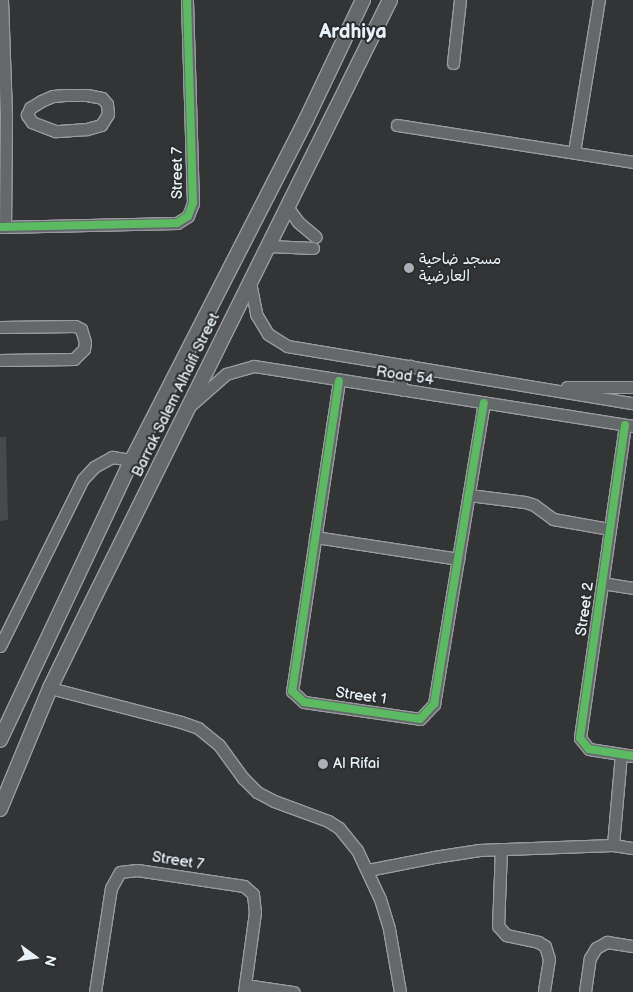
<!DOCTYPE html>
<meta charset="utf-8">
<style>
body{margin:0}
#map{position:relative;width:633px;height:992px;overflow:hidden;background:#333435;font-family:"Balsamiq Sans","Playpen Sans Arabic",sans-serif}
div>[style]{position:absolute}
[style*='--x']{left:calc(var(--x)*1px);top:calc(var(--y)*1px);width:calc(var(--w)*1px);rotate:calc(var(--a)*1deg)}
.green>*{inset:0;background:#464a4b}
.roads{filter:drop-shadow(1px 0 #999b9e) drop-shadow(-1px 0 #999b9e) drop-shadow(0 1px #999b9e) drop-shadow(0 -1px #999b9e)}
.minor>*{height:11px;margin:-5.5px;padding:0 5.5px;transform-origin:5.5px;border-radius:5.5px;background:#64686b}
.major>*{height:14px;margin:-7px;padding:0 7px;transform-origin:7px;border-radius:7px;background:#64686b}
.cycleway>*{height:8px;margin:-4px;padding:0 4px;transform-origin:4px;border-radius:4px;background:#5cba63}
.dots>*{width:14px;height:14px;translate:-50% -50%;box-sizing:border-box;border:2px solid #2a2d2e;border-radius:50%}
span{translate:-50% -50%;white-space:nowrap;text-align:center;line-height:1.15;-webkit-text-stroke:4px #2a2d2e;paint-order:stroke}
.street-label{font-size:15px;color:#e8f1f8}
.poi-label{font-size:15px;color:#e8f1f8}
.left{translate:0 -50%;text-align:left}
.district-label{font-size:20px;color:#e8f1f8;font-weight:700}
.north{position:absolute;left:10px;top:932px;width:50px;height:50px;-webkit-text-stroke:4px #2a2d2e;paint-order:stroke;rotate:104deg;font-size:14px;font-weight:700;line-height:20px;text-align:center;color:#e8f1f8}
.north::after{content:'';display:block;margin:auto;width:18px;height:22px;background:#e8f1f8;clip-path:polygon(50% 0,100% 100%,50% 72%,0 100%)}
</style>
<div id="map">
<div class="green">
<div style="clip-path:polygon(0 437px,6px 437px,8px 520px,0 521px)"></div>
</div>
<div class="roads">
<div class="minor">
<div style="--x:2;--y:0;--w:116;--a:88"></div>
<div style="--x:6;--y:116;--w:111;--a:90.5"></div>
<div style="--x:453;--y:63;--w:63;--a:-83.7"></div>
<div style="--x:65;--y:95;--w:22;--a:0"></div>
<div style="--x:87;--y:95;--w:15;--a:11"></div>
<div style="--x:102;--y:98;--w:8;--a:50"></div>
<div style="--x:107;--y:104;--w:10;--a:84"></div>
<div style="--x:108;--y:114;--w:13;--a:122"></div>
<div style="--x:101;--y:125;--w:15;--a:164"></div>
<div style="--x:87;--y:129;--w:32;--a:176"></div>
<div style="--x:55;--y:131;--w:25;--a:-159"></div>
<div style="--x:32;--y:122;--w:9;--a:-126"></div>
<div style="--x:27;--y:115;--w:8;--a:-67"></div>
<div style="--x:30;--y:108;--w:13;--a:-32"></div>
<div style="--x:41;--y:101;--w:13;--a:-23"></div>
<div style="--x:53;--y:96;--w:12;--a:-5"></div>
<div style="--x:397;--y:125;--w:239;--a:8.9"></div>
<div style="--x:574;--y:152;--w:154;--a:-80.7"></div>
<div style="--x:288;--y:208;--w:17;--a:54"></div>
<div style="--x:298;--y:222;--w:23;--a:40"></div>
<div style="--x:0;--y:227;--w:177;--a:-1.3"></div>
<div style="--x:177;--y:223;--w:13;--a:-32"></div>
<div style="--x:188;--y:216;--w:14;--a:-69"></div>
<div style="--x:193;--y:203;--w:203;--a:-91.7"></div>
<div style="--x:269;--y:246;--w:44;--a:2.6"></div>
<div style="--x:250;--y:282;--w:33;--a:79"></div>
<div style="--x:256;--y:314;--w:23;--a:59"></div>
<div style="--x:268;--y:334;--w:22;--a:32"></div>
<div style="--x:287;--y:346;--w:351;--a:9.4"></div>
<div style="--x:0;--y:327;--w:75;--a:-0.8"></div>
<div style="--x:75;--y:326;--w:7;--a:27"></div>
<div style="--x:81;--y:329;--w:14;--a:73"></div>
<div style="--x:85;--y:342;--w:7;--a:98"></div>
<div style="--x:84;--y:349;--w:14;--a:135"></div>
<div style="--x:74;--y:359;--w:74;--a:179.2"></div>
<div style="--x:339;--y:381;--w:314;--a:98.6"></div>
<div style="--x:292;--y:691;--w:16;--a:43"></div>
<div style="--x:304;--y:702;--w:117;--a:8.3"></div>
<div style="--x:420;--y:719;--w:21;--a:-47"></div>
<div style="--x:434;--y:704;--w:305;--a:-80.6"></div>
<div style="--x:567;--y:387;--w:66;--a:0"></div>
<div style="--x:403;--y:390;--w:11;--a:-112"></div>
<div style="--x:399;--y:380;--w:6;--a:-81"></div>
<div style="--x:400;--y:374;--w:13;--a:-39"></div>
<div style="--x:191;--y:405;--w:47;--a:-41.5"></div>
<div style="--x:226;--y:374;--w:29;--a:-16"></div>
<div style="--x:254;--y:366;--w:384;--a:9"></div>
<div style="--x:625;--y:425;--w:316;--a:98.2"></div>
<div style="--x:580;--y:738;--w:14;--a:51"></div>
<div style="--x:589;--y:749;--w:45;--a:9"></div>
<div style="--x:469;--y:495;--w:56;--a:7.1"></div>
<div style="--x:525;--y:502;--w:9;--a:18"></div>
<div style="--x:534;--y:505;--w:24;--a:36"></div>
<div style="--x:553;--y:519;--w:58;--a:10"></div>
<div style="--x:315;--y:537;--w:145;--a:8.7"></div>
<div style="--x:602;--y:583;--w:31;--a:9"></div>
<div style="--x:0;--y:646;--w:186;--a:-63.6"></div>
<div style="--x:83;--y:479;--w:16;--a:-47"></div>
<div style="--x:94;--y:467;--w:21;--a:-29"></div>
<div style="--x:112;--y:457;--w:20;--a:9"></div>
<div style="--x:50;--y:688;--w:135;--a:14.5"></div>
<div style="--x:181;--y:722;--w:18;--a:19"></div>
<div style="--x:198;--y:728;--w:27;--a:39"></div>
<div style="--x:219;--y:745;--w:41;--a:54"></div>
<div style="--x:243;--y:778;--w:20;--a:45"></div>
<div style="--x:257;--y:792;--w:19;--a:28"></div>
<div style="--x:274;--y:801;--w:58;--a:20.3"></div>
<div style="--x:328;--y:821;--w:13;--a:32"></div>
<div style="--x:339;--y:828;--w:28;--a:51"></div>
<div style="--x:357;--y:850;--w:54;--a:64.9"></div>
<div style="--x:380;--y:899;--w:31;--a:73"></div>
<div style="--x:389;--y:929;--w:64;--a:80.1"></div>
<div style="--x:613;--y:845;--w:91;--a:-85"></div>
<div style="--x:501;--y:849;--w:77;--a:92.2"></div>
<div style="--x:498;--y:926;--w:12;--a:48"></div>
<div style="--x:506;--y:935;--w:33;--a:12"></div>
<div style="--x:538;--y:942;--w:8;--a:30"></div>
<div style="--x:545;--y:946;--w:14;--a:73"></div>
<div style="--x:549;--y:959;--w:33;--a:99"></div>
<div style="--x:368;--y:870;--w:67;--a:-11.1"></div>
<div style="--x:434;--y:857;--w:46;--a:-8.8"></div>
<div style="--x:479;--y:850;--w:134;--a:-2.1"></div>
<div style="--x:613;--y:845;--w:20;--a:9"></div>
<div style="--x:245;--y:985;--w:49;--a:8.3"></div>
<div style="--x:95;--y:992;--w:105;--a:-81.3"></div>
<div style="--x:111;--y:888;--w:18;--a:-61"></div>
<div style="--x:120;--y:872;--w:17;--a:-7"></div>
<div style="--x:137;--y:870;--w:108;--a:8.5"></div>
<div style="--x:244;--y:886;--w:12;--a:42"></div>
<div style="--x:253;--y:894;--w:18;--a:84"></div>
<div style="--x:255;--y:912;--w:81;--a:97.8"></div>
<div style="--x:585;--y:992;--w:34;--a:-82"></div>
<div style="--x:590;--y:958;--w:12;--a:-59"></div>
<div style="--x:596;--y:948;--w:13;--a:-29"></div>
<div style="--x:607;--y:942;--w:26;--a:9"></div>
</div>
<div class="major">
<div style="--x:0;--y:740;--w:310;--a:-64.8"></div>
<div style="--x:132;--y:460;--w:382;--a:-62.9"></div>
<div style="--x:306;--y:120;--w:133;--a:-64.6"></div>
<div style="--x:0;--y:809;--w:131;--a:-67.5"></div>
<div style="--x:50;--y:688;--w:85;--a:-64"></div>
<div style="--x:87;--y:612;--w:683;--a:-63.66"></div>
</div>
</div>
<div class="cycleway">
<div style="--x:0;--y:227;--w:177;--a:-1.3"></div>
<div style="--x:177;--y:223;--w:13;--a:-32"></div>
<div style="--x:188;--y:216;--w:14;--a:-69"></div>
<div style="--x:193;--y:203;--w:203;--a:-91.7"></div>
<div style="--x:339;--y:381;--w:314;--a:98.6"></div>
<div style="--x:292;--y:691;--w:16;--a:43"></div>
<div style="--x:304;--y:702;--w:117;--a:8.3"></div>
<div style="--x:420;--y:719;--w:21;--a:-47"></div>
<div style="--x:434;--y:704;--w:305;--a:-80.6"></div>
<div style="--x:625;--y:425;--w:316;--a:98.2"></div>
<div style="--x:580;--y:738;--w:14;--a:51"></div>
<div style="--x:589;--y:749;--w:45;--a:9"></div>
</div>
<div class="dots">
<div style="left:409px;top:268px;background:#a9afb4"></div>
<div style="left:323px;top:764px;background:#a9afb4"></div>
</div>
<div class="street-label">
<span style="left:178px;top:173px;rotate:-90deg">Street 7</span>
<span style="left:405px;top:376px;rotate:9deg">Road 54</span>
<span style="left:176px;top:395px;rotate:-64deg">Barrak Salem Alhaifi Street</span>
<span style="left:585px;top:609px;rotate:-82deg">Street 2</span>
<span style="left:361px;top:696px;rotate:8deg">Street 1</span>
<span style="left:178px;top:861px;rotate:9deg">Street 7</span>
</div>
<div class="poi-label">
<span class="left" style="left:419px;top:268px">مسجد ضاحية<br>العارضية</span>
<span class="left" style="left:333px;top:764px">Al Rifai</span>
</div>
<div class="district-label">
<span style="left:353px;top:32px">Ardhiya</span>
</div>
<div class="north">N</div>
</div>
